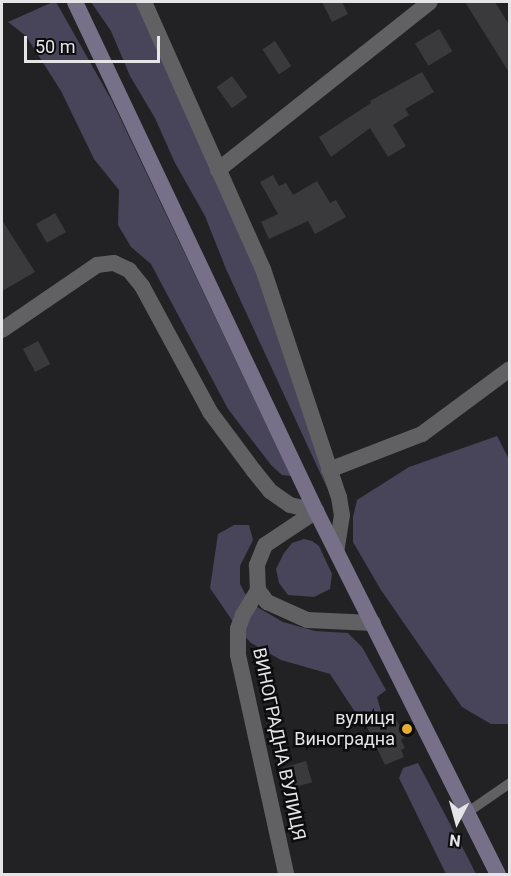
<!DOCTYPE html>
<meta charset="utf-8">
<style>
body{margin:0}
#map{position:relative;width:511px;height:876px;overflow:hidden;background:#222224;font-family:Roboto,sans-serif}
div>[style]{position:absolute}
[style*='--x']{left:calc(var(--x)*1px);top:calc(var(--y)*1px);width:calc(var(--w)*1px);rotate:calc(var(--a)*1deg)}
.green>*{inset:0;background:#484459}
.building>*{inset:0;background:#3a3a3c;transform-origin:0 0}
.service>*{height:10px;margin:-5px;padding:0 5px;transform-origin:5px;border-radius:5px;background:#616063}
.minor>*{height:16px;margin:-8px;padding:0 8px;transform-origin:8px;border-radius:8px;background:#616063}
.secondary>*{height:16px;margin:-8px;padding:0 8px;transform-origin:8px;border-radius:8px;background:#767189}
.dots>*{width:16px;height:16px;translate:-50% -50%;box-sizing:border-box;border:3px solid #0c0b0d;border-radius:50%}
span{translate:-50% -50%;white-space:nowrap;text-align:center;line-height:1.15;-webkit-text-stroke:5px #0c0b0d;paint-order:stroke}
.poi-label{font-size:18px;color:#e5e4e6}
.right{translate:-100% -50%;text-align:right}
.street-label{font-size:18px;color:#e5e4e6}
.frame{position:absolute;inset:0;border:3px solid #e5e4e6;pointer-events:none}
.north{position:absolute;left:427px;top:792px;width:60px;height:60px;-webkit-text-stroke:4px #0c0b0d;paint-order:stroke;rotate:186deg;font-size:16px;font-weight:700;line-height:24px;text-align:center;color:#e5e4e6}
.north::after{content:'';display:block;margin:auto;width:21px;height:27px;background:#e5e4e6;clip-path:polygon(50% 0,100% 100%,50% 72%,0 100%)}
.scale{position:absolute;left:24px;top:36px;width:136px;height:27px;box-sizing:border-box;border:3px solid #e5e4e6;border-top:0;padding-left:8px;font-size:18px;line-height:21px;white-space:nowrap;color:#e5e4e6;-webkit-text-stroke:4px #0c0b0d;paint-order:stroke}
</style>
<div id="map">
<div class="green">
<div style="clip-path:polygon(53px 2px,56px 2px,112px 101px,291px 476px,282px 475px,271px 465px,228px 409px,151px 264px,131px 247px,118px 225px,119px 190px,94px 159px,61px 91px,26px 36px,8px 22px)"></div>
<div style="clip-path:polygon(91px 2px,144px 2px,263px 269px,328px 490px,226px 269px,205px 216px,175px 163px,155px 118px,130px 76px,111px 31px)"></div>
<div style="clip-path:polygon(497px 436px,510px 461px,510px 724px,491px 724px,462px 707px,381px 590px,353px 542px,353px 517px,357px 500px,409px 467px)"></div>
<div style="clip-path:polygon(234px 525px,249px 525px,253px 540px,240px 566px,240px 584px,250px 603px,283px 622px,315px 631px,348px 633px,362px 647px,386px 690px,377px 697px,382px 715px,363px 724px,330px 674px,281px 660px,251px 643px,238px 629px,210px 588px,218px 534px)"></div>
<div style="clip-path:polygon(304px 539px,312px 541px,319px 546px,332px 574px,330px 589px,314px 597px,288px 595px,279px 583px,276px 569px,284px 553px,292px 543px)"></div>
<div style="clip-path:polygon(418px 763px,469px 860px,476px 874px,446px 874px,399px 778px,403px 768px)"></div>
</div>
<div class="building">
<div style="clip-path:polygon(322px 2px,342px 2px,348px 14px,332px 22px)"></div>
<div style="clip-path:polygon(465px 2px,495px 2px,510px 26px,510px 74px)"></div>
<div style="left:439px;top:29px;width:26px;height:28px;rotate:59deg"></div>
<div style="left:275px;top:41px;width:30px;height:15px;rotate:57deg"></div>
<div style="clip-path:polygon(422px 72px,434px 92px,405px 109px,409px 115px,393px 125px,406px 146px,388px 157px,370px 128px,331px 157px,319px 137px,371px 103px,370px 101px)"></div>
<div style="left:232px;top:76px;width:26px;height:19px;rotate:54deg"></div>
<div style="clip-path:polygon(273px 175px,279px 186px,286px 183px,293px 195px,317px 181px,330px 203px,336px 200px,346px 217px,315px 234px,308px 221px,269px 239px,261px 222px,278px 214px,260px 182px)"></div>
<div style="left:55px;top:213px;width:22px;height:22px;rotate:60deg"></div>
<div style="clip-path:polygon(2px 220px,35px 272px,2px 291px)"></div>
<div style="left:38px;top:341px;width:26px;height:17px;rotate:62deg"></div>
<div style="clip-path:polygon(392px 711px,405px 737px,401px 740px,405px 748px,401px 750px,404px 757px,385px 765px,366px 725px)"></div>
<div style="left:306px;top:761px;width:22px;height:25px;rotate:74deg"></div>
</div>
<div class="service">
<div style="--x:468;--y:812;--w:51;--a:-34.6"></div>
</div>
<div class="minor">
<div style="--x:144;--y:2;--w:292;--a:66"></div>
<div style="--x:263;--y:269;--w:240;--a:71.6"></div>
<div style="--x:339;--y:497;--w:18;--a:81"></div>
<div style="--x:342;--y:515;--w:36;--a:99"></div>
<div style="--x:218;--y:170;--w:270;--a:-38.4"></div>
<div style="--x:2;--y:330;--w:115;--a:-34.4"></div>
<div style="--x:97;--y:265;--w:17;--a:-7"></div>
<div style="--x:114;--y:263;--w:17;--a:25"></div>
<div style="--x:129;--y:270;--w:21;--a:51"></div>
<div style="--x:142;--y:286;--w:143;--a:61.6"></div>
<div style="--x:210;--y:412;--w:74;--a:53.3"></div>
<div style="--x:254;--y:471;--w:26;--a:51"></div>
<div style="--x:270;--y:491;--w:24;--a:35"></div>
<div style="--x:290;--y:505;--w:27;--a:13"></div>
<div style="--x:329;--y:470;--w:100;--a:-21.2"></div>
<div style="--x:422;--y:434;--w:109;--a:-36.5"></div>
<div style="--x:316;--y:511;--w:61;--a:146.3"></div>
<div style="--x:265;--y:545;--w:22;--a:112"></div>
<div style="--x:257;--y:565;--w:25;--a:88"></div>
<div style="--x:258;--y:590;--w:15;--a:53"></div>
<div style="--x:267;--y:602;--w:44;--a:24.2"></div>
<div style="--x:307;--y:620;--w:66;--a:2.6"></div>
<div style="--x:258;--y:590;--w:29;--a:121"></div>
<div style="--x:243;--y:615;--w:15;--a:110"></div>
<div style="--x:238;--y:629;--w:26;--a:90"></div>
<div style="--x:238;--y:655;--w:224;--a:77.6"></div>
</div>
<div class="secondary">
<div style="--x:75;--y:2;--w:563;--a:64.66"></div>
<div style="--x:316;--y:511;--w:406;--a:63.4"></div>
</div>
<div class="dots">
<div style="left:407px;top:729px;background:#e4ae35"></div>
</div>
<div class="poi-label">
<span class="right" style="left:395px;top:729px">вулиця<br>Виноградна</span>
</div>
<div class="street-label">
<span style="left:279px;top:744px;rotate:78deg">ВИНОГРАДНА ВУЛИЦЯ</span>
</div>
<div class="frame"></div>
<div class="north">N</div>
<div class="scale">50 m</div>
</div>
